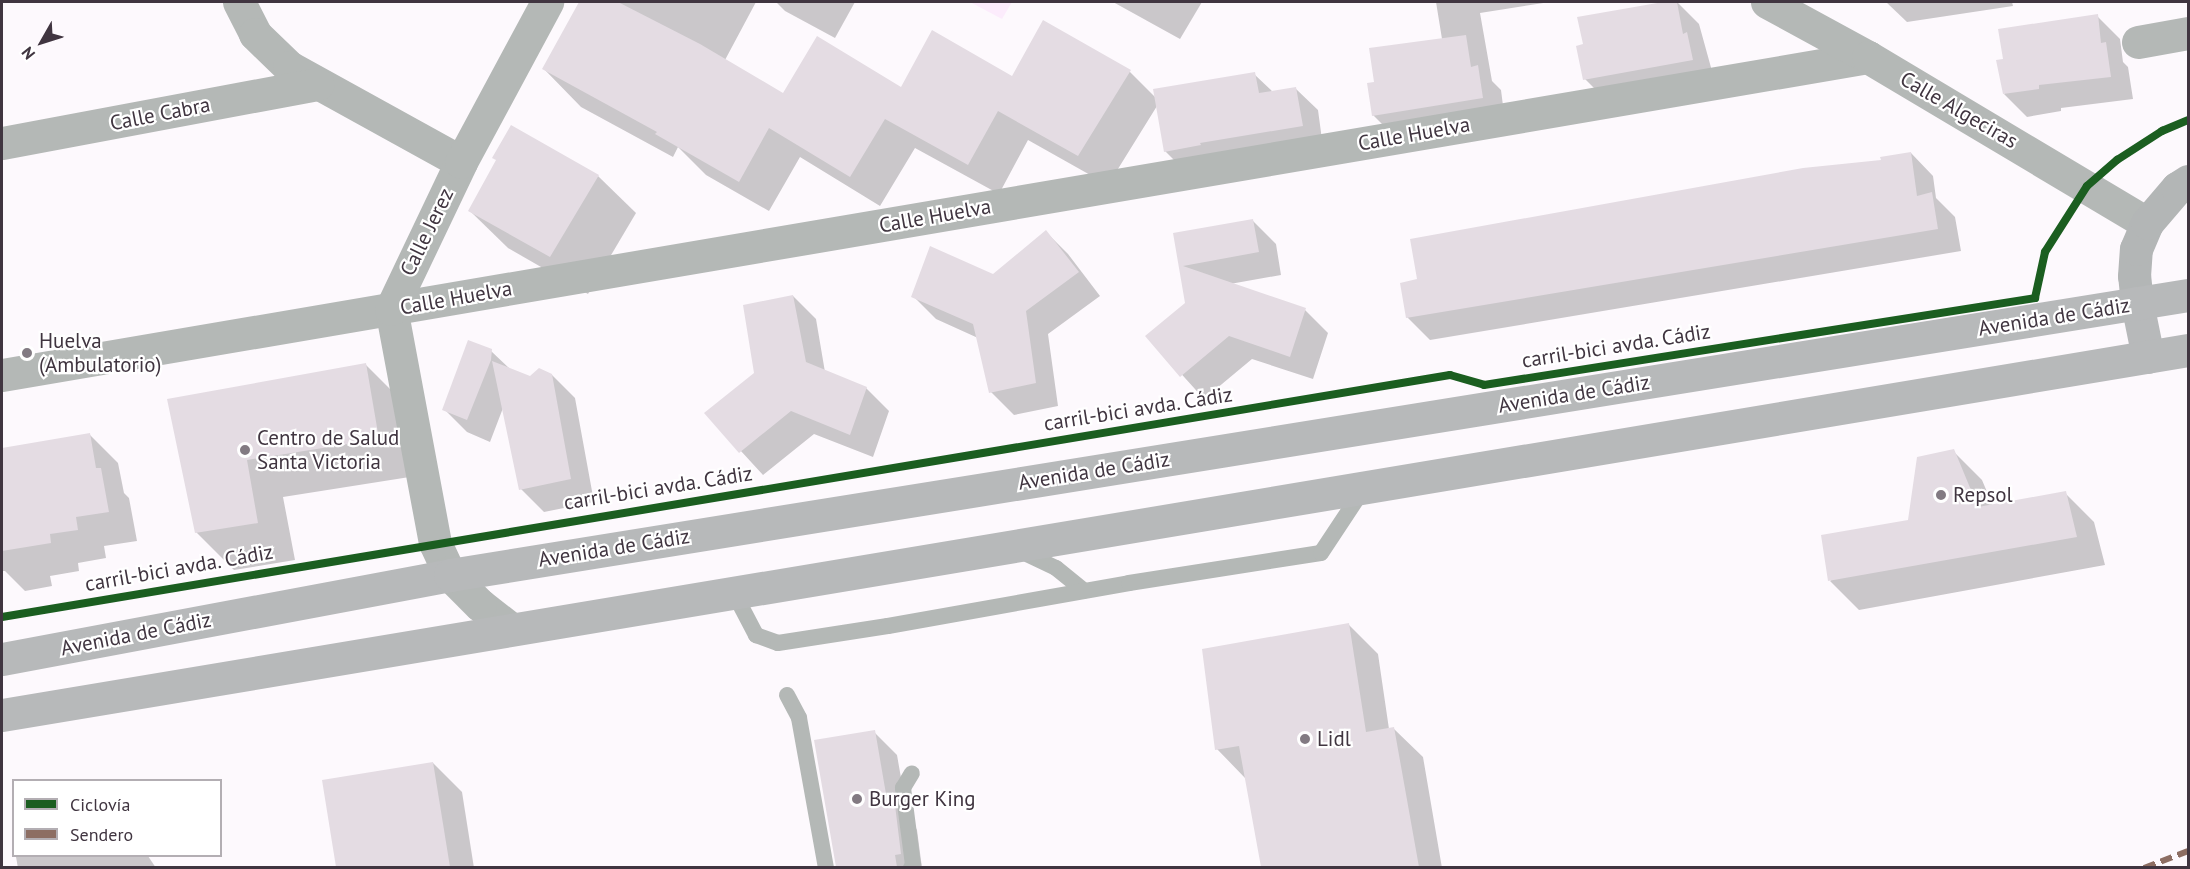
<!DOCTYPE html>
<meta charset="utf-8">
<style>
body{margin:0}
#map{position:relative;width:2190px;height:869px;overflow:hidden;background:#fdf9fd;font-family:"PT Sans",sans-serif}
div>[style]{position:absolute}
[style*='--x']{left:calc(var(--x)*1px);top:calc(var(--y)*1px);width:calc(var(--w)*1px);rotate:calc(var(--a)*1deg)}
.green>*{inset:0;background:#fcecfc}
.shadow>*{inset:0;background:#0003}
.building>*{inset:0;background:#e4dce3}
.service>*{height:16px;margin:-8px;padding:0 8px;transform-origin:8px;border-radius:8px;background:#b4b8b6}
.minor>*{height:33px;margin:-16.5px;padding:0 16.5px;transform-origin:16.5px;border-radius:16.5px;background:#b4b8b6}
.tertiary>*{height:33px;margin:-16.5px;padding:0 16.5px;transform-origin:16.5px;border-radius:16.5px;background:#b4b8b6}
.secondary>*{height:33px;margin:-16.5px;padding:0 16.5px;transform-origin:16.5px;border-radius:16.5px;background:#b3b6b6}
.primary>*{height:33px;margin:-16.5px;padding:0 16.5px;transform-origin:16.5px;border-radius:16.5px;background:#b7b9ba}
.quiet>*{height:6px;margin-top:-3px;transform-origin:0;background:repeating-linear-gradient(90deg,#8d6e63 0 12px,transparent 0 18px)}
.cycleway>*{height:8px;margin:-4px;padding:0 4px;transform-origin:4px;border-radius:4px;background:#1b5e20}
.dots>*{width:16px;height:16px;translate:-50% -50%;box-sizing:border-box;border:3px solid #fff;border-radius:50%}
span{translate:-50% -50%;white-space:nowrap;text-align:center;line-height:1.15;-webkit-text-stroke:4.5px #fff;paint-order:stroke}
.street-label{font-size:21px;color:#403540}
.poi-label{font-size:21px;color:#403540}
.left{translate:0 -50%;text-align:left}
.frame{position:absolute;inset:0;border:3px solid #403540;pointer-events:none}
.legend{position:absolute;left:12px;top:779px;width:210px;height:78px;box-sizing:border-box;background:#fff;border:2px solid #b3aeb3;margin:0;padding:8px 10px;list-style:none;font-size:18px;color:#403540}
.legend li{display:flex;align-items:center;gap:12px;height:30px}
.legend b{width:30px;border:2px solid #b3aeb3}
.north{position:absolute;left:12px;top:12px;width:60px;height:60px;-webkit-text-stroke:4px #fff;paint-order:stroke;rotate:231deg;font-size:16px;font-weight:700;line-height:24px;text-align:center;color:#403540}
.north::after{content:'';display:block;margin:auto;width:21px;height:27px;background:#403540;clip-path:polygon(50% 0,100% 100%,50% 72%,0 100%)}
</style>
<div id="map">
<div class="green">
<div style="clip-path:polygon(970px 2px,1012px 2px,1002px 19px)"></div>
</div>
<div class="shadow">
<div style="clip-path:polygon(580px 2px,756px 2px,725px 60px,783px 95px,1130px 72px,1155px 97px,1254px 74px,1273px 92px,1296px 89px,1318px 110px,1323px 147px,1187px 173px,1165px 151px,1157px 106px,1108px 185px,1028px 140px,999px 194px,915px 148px,880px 206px,800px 157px,769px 211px,706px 175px,678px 147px,673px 157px,581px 107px,544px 69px)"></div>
<div style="clip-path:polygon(776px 2px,855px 2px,835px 38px,785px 11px)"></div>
<div style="clip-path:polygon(1113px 2px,1202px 2px,1180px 39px)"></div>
<div style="clip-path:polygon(1436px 2px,1550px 2px,1480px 13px,1492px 81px,1501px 90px,1505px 121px,1396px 138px,1373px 115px,1376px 83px,1442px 39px)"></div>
<div style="clip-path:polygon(1677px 2px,1699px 24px,1715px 82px,1608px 102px,1585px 79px,1584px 45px,1578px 18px)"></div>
<div style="clip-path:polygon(1886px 2px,2012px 2px,2013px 6px,1907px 22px)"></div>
<div style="clip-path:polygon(2097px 16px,2120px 39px,2123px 62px,2128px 67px,2133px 99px,2061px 108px,2061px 111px,2027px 117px,2004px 94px)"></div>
<div style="clip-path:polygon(1911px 153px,1933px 176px,1936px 198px,1955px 217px,1961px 251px,1430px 340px,1407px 317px)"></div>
<div style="clip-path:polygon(598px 176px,636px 213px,588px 294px,508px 248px,470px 211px)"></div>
<div style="clip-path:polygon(1253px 221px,1276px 244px,1281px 275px,1230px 284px,1305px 310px,1328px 333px,1313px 379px,1252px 359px,1204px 399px,1147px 336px,1187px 303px,1175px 234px)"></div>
<div style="clip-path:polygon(1046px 232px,1068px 254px,1100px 296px,1048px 334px,1058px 406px,1014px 415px,991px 392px,978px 338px,936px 319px,913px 296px,993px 276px)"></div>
<div style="clip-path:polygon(793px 296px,816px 319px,825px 372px,866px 388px,889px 411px,873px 457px,814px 434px,763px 475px,706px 413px,756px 373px)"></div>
<div style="clip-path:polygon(491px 351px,510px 369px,530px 377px,552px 375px,575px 398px,594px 502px,544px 512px,521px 489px,503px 408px,490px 442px,467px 432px,444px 409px)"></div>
<div style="clip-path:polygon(366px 365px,403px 402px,416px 476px,283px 497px,295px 560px,234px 570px,196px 532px,169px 401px)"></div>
<div style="clip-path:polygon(89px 434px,118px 463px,124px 493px,129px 498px,137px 541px,104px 546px,106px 558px,78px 563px,79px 571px,50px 576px,52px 586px,25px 591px,5px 571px,2px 571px,2px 449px)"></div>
<div style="clip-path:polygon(1953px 451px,1982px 480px,1993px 506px,2065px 493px,2094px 522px,2105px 565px,1859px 610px,1830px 581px,1910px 521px)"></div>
<div style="clip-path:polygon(1349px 625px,1378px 654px,1389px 729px,1394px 729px,1423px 757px,1442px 868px,1262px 868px,1246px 779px,1217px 749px)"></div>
<div style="clip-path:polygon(874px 732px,897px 755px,907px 812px,917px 830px,922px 868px,837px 868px,815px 741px)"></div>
<div style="clip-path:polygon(433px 763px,462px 792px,474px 868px,338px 868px,324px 781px)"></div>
<div style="clip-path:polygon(23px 856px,148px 856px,156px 868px,18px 868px,16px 857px)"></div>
</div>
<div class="building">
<div style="clip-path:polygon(579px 2px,618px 2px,700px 44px,783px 93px,817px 36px,901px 87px,932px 30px,1012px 76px,1043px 20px,1131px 70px,1078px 156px,998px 111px,968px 165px,885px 119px,850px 177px,769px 128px,739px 182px,655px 134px,657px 132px,542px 69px)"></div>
<div style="clip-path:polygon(1663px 2px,1677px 2px,1683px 34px,1687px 32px,1693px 60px,1583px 80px,1576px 46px,1583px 44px,1577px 17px)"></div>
<div style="clip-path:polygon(2098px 14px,2101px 43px,2106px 42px,2111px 77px,2039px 85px,2039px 89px,2003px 94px,1996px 60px,2003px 59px,1998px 29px)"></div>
<div style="clip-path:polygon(1466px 35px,1471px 67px,1478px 65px,1483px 98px,1372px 116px,1367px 83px,1374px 82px,1369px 48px)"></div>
<div style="clip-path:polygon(1255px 72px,1259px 93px,1296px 87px,1303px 126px,1200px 143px,1201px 145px,1164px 152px,1153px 89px)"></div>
<div style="clip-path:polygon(511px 125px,599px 175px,550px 257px,468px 211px,496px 160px,492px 158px)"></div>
<div style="clip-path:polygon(1911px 152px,1917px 196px,1932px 192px,1938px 229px,1406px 318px,1400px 283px,1417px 279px,1410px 239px,1803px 168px,1881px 160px,1880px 157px)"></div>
<div style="clip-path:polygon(1253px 219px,1259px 252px,1183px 266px,1306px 308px,1290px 357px,1229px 336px,1180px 377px,1145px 336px,1185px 303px,1173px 233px)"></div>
<div style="clip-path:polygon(1046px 230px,1079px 272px,1026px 311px,1036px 383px,989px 393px,973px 324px,911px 297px,930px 246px,993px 274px)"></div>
<div style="clip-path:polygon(793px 295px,806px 362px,867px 387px,850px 435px,791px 411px,739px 453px,704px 413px,754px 373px,743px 305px)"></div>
<div style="clip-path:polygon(468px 340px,492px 349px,491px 360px,467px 420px,442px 410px)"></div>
<div style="clip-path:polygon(492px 361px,530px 376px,539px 368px,552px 374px,571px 479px,519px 490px)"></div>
<div style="clip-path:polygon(366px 363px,379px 439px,247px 460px,258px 523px,195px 533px,167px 399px)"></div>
<div style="clip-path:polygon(90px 433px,96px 468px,101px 468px,109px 512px,76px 517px,78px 530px,50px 534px,51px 543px,2px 551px,2px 448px)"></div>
<div style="clip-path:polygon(1954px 449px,1978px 507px,2066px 491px,2077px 537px,1828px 581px,1821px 535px,1908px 520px,1917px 457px)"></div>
<div style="clip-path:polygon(1349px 623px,1366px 732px,1394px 727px,1419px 867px,1261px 867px,1239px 746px,1215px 750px,1202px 649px)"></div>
<div style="clip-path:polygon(875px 730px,886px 794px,890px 793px,892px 806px,895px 805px,901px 854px,895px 855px,897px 867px,836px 867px,814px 740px)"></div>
<div style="clip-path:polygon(433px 762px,450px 867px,336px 867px,322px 780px)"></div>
</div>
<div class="service">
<div style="--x:1016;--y:549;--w:44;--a:25.4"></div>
<div style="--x:1056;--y:568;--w:36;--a:39"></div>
<div style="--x:733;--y:591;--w:50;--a:62.4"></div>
<div style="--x:756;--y:635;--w:23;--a:20"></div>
<div style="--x:778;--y:643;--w:111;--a:-8.8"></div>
<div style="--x:888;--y:626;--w:245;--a:-10.1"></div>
<div style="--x:1129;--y:583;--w:194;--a:-8.9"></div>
<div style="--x:1321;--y:553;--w:78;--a:-56.5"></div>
<div style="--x:787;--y:695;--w:26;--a:62"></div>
<div style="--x:799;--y:718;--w:152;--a:79.8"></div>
<div style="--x:911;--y:868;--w:4;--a:-56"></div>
<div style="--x:913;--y:865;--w:78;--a:-97.4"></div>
<div style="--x:903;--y:788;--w:17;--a:-59"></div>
</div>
<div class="minor">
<div style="--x:239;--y:2;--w:36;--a:63"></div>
<div style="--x:255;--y:34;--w:47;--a:44.1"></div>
<div style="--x:289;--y:67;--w:196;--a:28.9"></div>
<div style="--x:2138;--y:42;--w:51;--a:-10.2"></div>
<div style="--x:2;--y:143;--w:321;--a:-10.6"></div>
<div style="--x:2;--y:375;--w:1893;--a:-9.67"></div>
<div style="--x:511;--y:629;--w:39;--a:-142"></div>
<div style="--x:480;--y:605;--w:42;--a:-135"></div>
<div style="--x:450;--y:575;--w:35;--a:-115"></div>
<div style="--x:435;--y:543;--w:238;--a:-100.6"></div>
<div style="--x:391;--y:309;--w:163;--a:-64.5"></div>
<div style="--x:461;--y:162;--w:182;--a:-61.7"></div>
</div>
<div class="tertiary">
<div style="--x:1767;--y:2;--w:115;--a:28.6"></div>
<div style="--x:1868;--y:57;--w:325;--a:30.8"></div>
</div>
<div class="secondary">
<div style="--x:2137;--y:303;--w:27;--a:-96"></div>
<div style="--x:2134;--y:276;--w:27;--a:-86"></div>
<div style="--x:2136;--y:249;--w:28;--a:-67"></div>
<div style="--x:2147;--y:223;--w:46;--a:-49.4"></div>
<div style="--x:2177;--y:188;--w:13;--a:-32"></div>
</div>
<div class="primary">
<div style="--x:2137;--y:303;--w:55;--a:78.5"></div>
<div style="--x:2;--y:659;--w:456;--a:-10.6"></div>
<div style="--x:450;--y:575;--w:1760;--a:-9.15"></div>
<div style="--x:2;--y:715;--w:2216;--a:-9.48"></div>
</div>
<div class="quiet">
<div style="--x:2144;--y:868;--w:47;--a:-21.1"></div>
</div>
<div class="cycleway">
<div style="--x:2;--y:617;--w:1468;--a:-9.49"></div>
<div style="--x:1450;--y:375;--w:35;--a:16"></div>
<div style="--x:1484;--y:385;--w:558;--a:-8.97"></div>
<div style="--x:2035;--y:298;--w:47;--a:-77.7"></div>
<div style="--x:2045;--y:252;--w:78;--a:-57.5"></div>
<div style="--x:2087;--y:186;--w:40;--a:-41"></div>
<div style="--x:2117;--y:160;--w:54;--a:-32.8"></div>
<div style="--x:2162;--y:131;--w:28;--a:-23"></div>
</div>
<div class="dots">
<div style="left:27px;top:353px;background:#827a82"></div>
<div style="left:245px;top:450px;background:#827a82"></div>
<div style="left:1941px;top:495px;background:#827a82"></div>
<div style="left:1305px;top:739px;background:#827a82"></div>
<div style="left:857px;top:799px;background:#827a82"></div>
</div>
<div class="street-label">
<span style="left:1959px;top:110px;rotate:30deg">Calle Algeciras</span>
<span style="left:160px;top:114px;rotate:-11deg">Calle Cabra</span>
<span style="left:1414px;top:134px;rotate:-10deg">Calle Huelva</span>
<span style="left:935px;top:216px;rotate:-10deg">Calle Huelva</span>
<span style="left:427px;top:232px;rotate:-64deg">Calle Jerez</span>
<span style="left:456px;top:298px;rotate:-10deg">Calle Huelva</span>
<span style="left:2054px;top:317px;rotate:-9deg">Avenida de Cádiz</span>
<span style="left:1616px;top:346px;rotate:-9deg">carril-bici avda. Cádiz</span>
<span style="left:1574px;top:394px;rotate:-9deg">Avenida de Cádiz</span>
<span style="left:1138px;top:409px;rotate:-9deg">carril-bici avda. Cádiz</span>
<span style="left:1094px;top:471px;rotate:-9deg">Avenida de Cádiz</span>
<span style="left:658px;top:488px;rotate:-9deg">carril-bici avda. Cádiz</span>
<span style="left:614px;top:548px;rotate:-9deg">Avenida de Cádiz</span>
<span style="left:179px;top:568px;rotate:-10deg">carril-bici avda. Cádiz</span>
<span style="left:136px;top:634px;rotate:-11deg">Avenida de Cádiz</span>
</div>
<div class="poi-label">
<span class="left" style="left:39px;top:353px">Huelva<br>(Ambulatorio)</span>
<span class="left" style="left:257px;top:450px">Centro de Salud<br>Santa Victoria</span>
<span class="left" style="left:1953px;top:495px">Repsol</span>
<span class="left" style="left:1317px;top:739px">Lidl</span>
<span class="left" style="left:869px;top:799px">Burger King</span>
</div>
<div class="frame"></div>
<ul class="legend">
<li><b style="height:8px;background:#1b5e20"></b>Ciclovía</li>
<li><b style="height:8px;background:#8d6e63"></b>Sendero</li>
</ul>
<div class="north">N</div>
</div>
